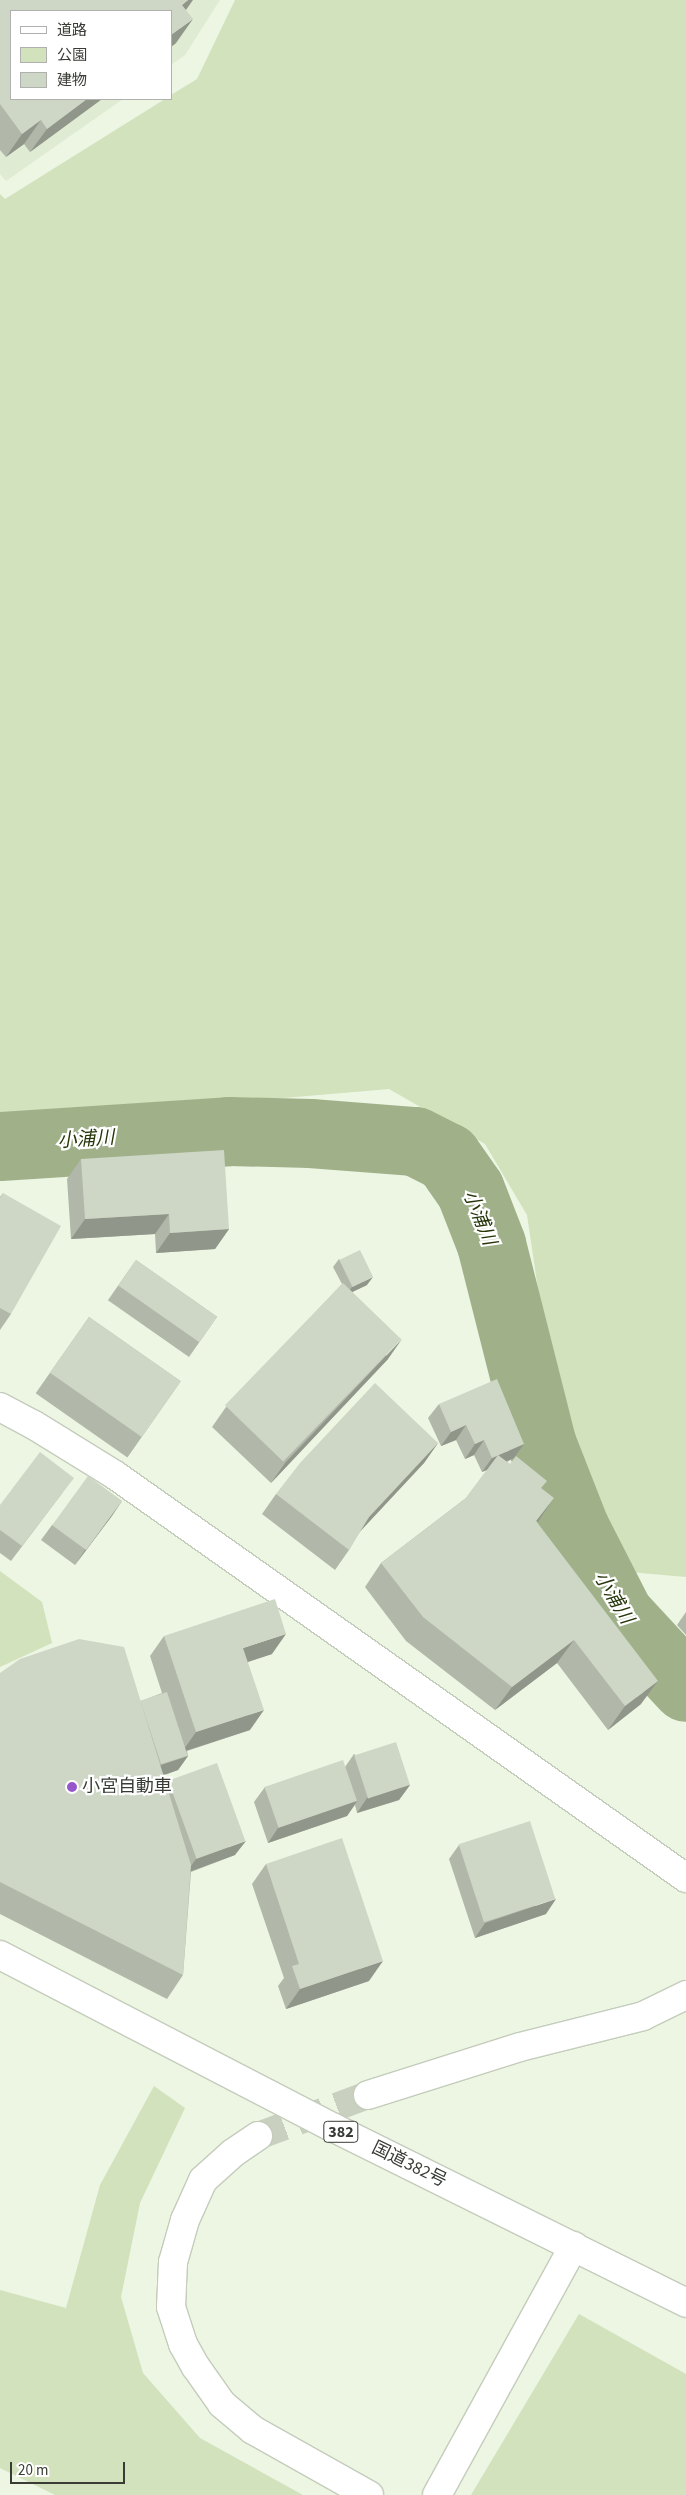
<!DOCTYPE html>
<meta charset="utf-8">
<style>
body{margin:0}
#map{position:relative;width:686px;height:2495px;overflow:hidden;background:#edf5e3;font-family:"Source Sans 3","Noto Sans JP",sans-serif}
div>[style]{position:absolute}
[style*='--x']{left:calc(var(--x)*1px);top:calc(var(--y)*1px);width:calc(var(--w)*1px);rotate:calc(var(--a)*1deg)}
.built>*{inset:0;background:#dfebd2}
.green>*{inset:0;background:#d1e2bc}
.river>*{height:69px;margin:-34.5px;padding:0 34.5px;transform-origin:34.5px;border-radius:34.5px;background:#a0b18a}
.minor-tunnel>*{height:28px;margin-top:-14px;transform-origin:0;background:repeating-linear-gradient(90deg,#c9d0c0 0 28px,transparent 0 42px)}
.roads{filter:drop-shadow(1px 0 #c4ccbb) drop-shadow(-1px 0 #c4ccbb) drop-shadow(0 1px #c4ccbb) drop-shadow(0 -1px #c4ccbb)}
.minor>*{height:28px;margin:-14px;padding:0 14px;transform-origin:14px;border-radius:14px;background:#fff}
.highway>*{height:28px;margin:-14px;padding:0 14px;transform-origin:14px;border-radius:14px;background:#fff}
.wall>*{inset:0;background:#b1b8a9;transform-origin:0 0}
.shaded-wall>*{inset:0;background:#90968a}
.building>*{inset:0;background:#ced6c5;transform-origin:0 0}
.dots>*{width:14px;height:14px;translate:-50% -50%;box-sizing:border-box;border:2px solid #fff;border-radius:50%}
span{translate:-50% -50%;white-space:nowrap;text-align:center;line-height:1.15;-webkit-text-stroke:4.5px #fff;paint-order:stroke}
.shield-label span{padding:1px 4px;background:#fff;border:1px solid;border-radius:4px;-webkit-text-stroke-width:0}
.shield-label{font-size:16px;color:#393c35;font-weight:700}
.poi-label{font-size:18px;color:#393c35}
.left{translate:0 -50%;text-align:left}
.street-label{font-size:18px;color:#393c35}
.water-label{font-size:19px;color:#27370a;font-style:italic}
.legend{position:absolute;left:10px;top:10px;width:162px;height:90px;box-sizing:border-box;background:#fff;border:1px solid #b0b1ae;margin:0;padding:6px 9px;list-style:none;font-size:15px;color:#393c35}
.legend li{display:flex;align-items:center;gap:10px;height:25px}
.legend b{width:25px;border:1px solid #b0b1ae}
.scale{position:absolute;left:10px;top:2462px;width:115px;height:22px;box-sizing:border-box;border:2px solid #393c35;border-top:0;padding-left:6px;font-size:15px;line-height:18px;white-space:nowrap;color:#393c35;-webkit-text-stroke:4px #fff;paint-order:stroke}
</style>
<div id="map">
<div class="built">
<div style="clip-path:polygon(0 0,220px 0,185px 55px,171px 65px,171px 11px,11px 11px,11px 99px,123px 99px,6px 181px,0 174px)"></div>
</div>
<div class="green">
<div style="clip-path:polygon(235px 0,686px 0,686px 1577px,629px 1572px,600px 1525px,554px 1397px,527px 1215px,485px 1144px,389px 1089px,0 1122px,0 194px,5px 199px,165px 99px,171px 99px,171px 95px,197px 79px)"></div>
<div style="clip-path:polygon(0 1571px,42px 1602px,52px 1643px,0 1667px)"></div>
<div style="clip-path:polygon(154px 2086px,185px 2108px,140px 2203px,121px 2297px,143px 2373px,200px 2438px,303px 2495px,55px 2495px,0 2468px,0 2290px,66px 2308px,100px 2185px)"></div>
<div style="clip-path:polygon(579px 2314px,686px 2374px,686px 2495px,471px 2495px)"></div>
</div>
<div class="river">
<div style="--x:0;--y:1146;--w:229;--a:-3.7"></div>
<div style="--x:229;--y:1131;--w:81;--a:1.4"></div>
<div style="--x:310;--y:1133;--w:105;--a:4.4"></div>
<div style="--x:415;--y:1141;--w:36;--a:27"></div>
<div style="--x:447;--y:1157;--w:40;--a:55.1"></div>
<div style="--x:470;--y:1190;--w:58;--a:68.7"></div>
<div style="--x:491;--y:1244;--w:207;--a:75.8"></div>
<div style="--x:542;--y:1445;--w:90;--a:68.6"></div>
<div style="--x:575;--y:1529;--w:97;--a:62.9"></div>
<div style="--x:619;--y:1615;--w:98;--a:47.1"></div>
</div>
<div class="minor-tunnel">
<div style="--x:258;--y:2136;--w:117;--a:-20.4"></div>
</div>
<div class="roads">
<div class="minor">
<div style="--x:0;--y:1407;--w:38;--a:28"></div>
<div style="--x:34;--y:1425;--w:95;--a:31.7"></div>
<div style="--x:115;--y:1475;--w:699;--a:35.21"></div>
<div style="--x:368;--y:2095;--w:159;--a:-17.5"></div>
<div style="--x:520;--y:2047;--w:127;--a:-14.1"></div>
<div style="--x:643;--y:2016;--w:48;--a:-26"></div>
<div style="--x:258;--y:2136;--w:30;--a:146"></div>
<div style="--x:233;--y:2153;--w:40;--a:138"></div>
<div style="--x:203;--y:2180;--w:44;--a:114.2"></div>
<div style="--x:185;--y:2220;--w:44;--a:105.9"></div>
<div style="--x:173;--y:2262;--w:45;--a:92.5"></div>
<div style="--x:171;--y:2307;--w:39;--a:72"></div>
<div style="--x:183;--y:2344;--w:26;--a:61"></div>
<div style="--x:196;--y:2367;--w:45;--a:54.9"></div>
<div style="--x:222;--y:2404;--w:40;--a:40"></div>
<div style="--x:253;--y:2430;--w:133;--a:29.3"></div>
<div style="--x:437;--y:2495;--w:284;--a:-61.2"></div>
</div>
<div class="highway">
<div style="--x:0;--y:1955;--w:376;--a:27.4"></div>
<div style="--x:334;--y:2128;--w:393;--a:26.4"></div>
</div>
</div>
<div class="wall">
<div style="clip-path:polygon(0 0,186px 9px,176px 43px,171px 47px,171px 11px,11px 99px,102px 99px,30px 152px,24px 144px,6px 157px,0 150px)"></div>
<div style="clip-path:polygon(81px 1159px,229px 1229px,215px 1249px,156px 1253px,155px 1234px,71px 1239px,67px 1179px)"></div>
<div style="clip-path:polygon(3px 1193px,11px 1314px,0 1330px,0 1197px)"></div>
<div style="clip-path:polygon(339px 1259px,367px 1285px,352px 1292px,388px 1359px,271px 1483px,212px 1427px,226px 1407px,342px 1284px,333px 1267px)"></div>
<div style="left:136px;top:1260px;width:99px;height:49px;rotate:35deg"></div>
<div style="left:89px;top:1317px;width:112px;height:93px;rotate:35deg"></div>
<div style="clip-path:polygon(439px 1404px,514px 1458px,507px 1462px,542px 1489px,537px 1522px,641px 1704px,608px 1730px,557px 1663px,495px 1710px,406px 1641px,365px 1587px,381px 1563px,466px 1498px,487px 1470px,482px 1472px,474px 1455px,465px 1459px,456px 1440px,441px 1446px,428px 1418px)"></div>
<div style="clip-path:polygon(438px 1443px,424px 1463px,360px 1531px,349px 1550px,335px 1570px,262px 1514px,276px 1494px)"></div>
<div style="clip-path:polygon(63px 1492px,11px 1561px,0 1553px,0 1505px)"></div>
<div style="clip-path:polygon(122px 1501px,75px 1565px,41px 1540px,52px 1525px)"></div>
<div style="clip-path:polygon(686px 1612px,686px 1635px,677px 1625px)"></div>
<div style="clip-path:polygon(164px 1636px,272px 1654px,248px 1662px,250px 1730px,187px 1751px,188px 1756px,178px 1770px,164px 1775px,166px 1783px,168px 1781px,235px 1855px,191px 1872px,183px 1975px,167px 1999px,0 1914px,0 1673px,141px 1701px,162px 1693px,150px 1656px)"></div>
<div style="clip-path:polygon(354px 1754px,410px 1785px,399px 1800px,357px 1813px,355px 1805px,347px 1816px,268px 1843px,254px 1802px,265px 1787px,345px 1767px)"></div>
<div style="clip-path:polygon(459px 1845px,546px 1914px,475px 1938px,449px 1859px)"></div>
<div style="clip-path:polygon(266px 1864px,369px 1981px,286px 2009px,278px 1986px,284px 1978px,252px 1884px)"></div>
</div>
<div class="shaded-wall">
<div style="clip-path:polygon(188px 0,193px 0,181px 17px,182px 5px)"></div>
<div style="clip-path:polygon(193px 19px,176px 43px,171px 47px,171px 35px)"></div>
<div style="clip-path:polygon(87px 99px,102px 99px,30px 152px,47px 129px)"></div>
<div style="clip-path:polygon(41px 120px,24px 144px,6px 157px,22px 134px)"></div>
<div style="clip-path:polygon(169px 1214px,155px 1234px,71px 1239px,85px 1219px)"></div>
<div style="clip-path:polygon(229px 1229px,215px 1249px,156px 1253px,170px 1233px)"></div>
<div style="clip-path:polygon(373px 1277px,367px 1285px,346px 1295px,352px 1287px)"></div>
<div style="clip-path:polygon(402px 1339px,388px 1359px,271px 1483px,285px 1463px)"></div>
<div style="clip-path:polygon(466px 1425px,456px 1440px,441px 1446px,451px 1432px)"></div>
<div style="clip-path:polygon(484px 1440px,474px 1455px,465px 1459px,475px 1444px)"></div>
<div style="clip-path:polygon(438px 1443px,424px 1463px,355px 1537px,369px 1517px)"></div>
<div style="clip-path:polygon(524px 1444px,514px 1458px,482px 1472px,492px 1458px)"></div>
<div style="clip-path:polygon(554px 1498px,538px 1522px,536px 1521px)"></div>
<div style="clip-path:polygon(122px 1501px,112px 1516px,75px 1565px,85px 1550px)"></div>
<div style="clip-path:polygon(286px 1634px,272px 1654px,229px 1668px,243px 1648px)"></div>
<div style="clip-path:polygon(574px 1640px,557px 1663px,495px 1710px,512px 1687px)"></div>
<div style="clip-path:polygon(658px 1681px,641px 1704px,608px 1730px,625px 1706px)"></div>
<div style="clip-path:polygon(264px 1710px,250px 1730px,182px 1752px,196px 1732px)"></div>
<div style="clip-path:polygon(188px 1756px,178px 1770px,150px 1780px,161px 1765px)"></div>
<div style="clip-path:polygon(410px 1785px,399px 1800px,357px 1813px,367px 1798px)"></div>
<div style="clip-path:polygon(357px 1801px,347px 1816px,268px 1843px,278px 1828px)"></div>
<div style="clip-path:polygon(246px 1841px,235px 1855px,186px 1873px,196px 1859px)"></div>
<div style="clip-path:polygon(556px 1899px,546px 1914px,475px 1938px,485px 1923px)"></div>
<div style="clip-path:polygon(383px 1961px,369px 1981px,286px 2009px,300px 1989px)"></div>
</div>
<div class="building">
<div style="clip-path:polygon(0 0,188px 0,182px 5px,193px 19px,171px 35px,171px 11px,11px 11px,11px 99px,87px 99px,47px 129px,41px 120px,22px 134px,0 104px)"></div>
<div style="clip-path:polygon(224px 1150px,229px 1229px,170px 1233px,169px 1214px,85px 1219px,81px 1159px)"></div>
<div style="clip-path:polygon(3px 1193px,61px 1226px,11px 1314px,0 1308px,0 1198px)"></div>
<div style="left:360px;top:1250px;width:30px;height:23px;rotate:64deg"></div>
<div style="left:136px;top:1260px;width:99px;height:31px;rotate:35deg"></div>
<div style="left:343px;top:1283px;width:81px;height:170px;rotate:44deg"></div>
<div style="left:89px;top:1317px;width:112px;height:68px;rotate:35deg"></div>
<div style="clip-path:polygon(497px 1379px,524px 1444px,492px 1458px,484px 1440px,475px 1444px,466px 1425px,451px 1432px,439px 1404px)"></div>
<div style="clip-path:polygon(375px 1383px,438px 1443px,369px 1517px,349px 1550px,276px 1494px,300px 1463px)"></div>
<div style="clip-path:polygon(40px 1452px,74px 1478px,22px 1546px,0 1530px,0 1505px)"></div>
<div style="clip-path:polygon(498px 1455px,510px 1464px,516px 1456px,547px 1481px,541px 1488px,554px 1498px,536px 1521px,658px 1681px,625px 1706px,574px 1640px,512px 1687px,423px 1617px,381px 1563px,466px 1498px)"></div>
<div style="left:88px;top:1476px;width:42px;height:61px;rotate:36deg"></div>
<div style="clip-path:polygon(275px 1599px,286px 1634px,243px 1648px,264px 1710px,196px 1732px,164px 1636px)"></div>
<div style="clip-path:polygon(79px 1639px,124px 1647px,191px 1865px,183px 1975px,0 1882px,0 1673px,20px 1659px)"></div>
<div style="left:167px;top:1692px;width:67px;height:28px;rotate:72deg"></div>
<div style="left:396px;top:1742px;width:45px;height:44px;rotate:72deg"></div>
<div style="left:343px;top:1760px;width:43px;height:83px;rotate:71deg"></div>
<div style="left:217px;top:1763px;width:83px;height:52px;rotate:70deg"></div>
<div style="left:530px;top:1821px;width:82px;height:75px;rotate:72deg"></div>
<div style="clip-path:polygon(342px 1838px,383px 1961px,300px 1989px,292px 1966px,299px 1964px,266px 1864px)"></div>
</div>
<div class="dots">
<div style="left:72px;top:1787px;background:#9755cb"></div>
</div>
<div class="shield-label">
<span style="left:341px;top:2132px">382</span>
</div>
<div class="poi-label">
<span class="left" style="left:82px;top:1787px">小宮自動車</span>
</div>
<div class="street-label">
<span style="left:409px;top:2165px;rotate:26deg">国道382号</span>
</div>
<div class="water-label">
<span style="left:86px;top:1140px;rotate:-4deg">小浦川</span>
<span style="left:479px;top:1218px;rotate:68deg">小浦川</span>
<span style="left:613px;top:1598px;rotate:59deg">小浦川</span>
</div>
<ul class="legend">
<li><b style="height:6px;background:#fff"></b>道路</li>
<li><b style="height:14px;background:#d1e2bc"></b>公園</li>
<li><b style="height:14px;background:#ced6c5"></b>建物</li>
</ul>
<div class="scale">20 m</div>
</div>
